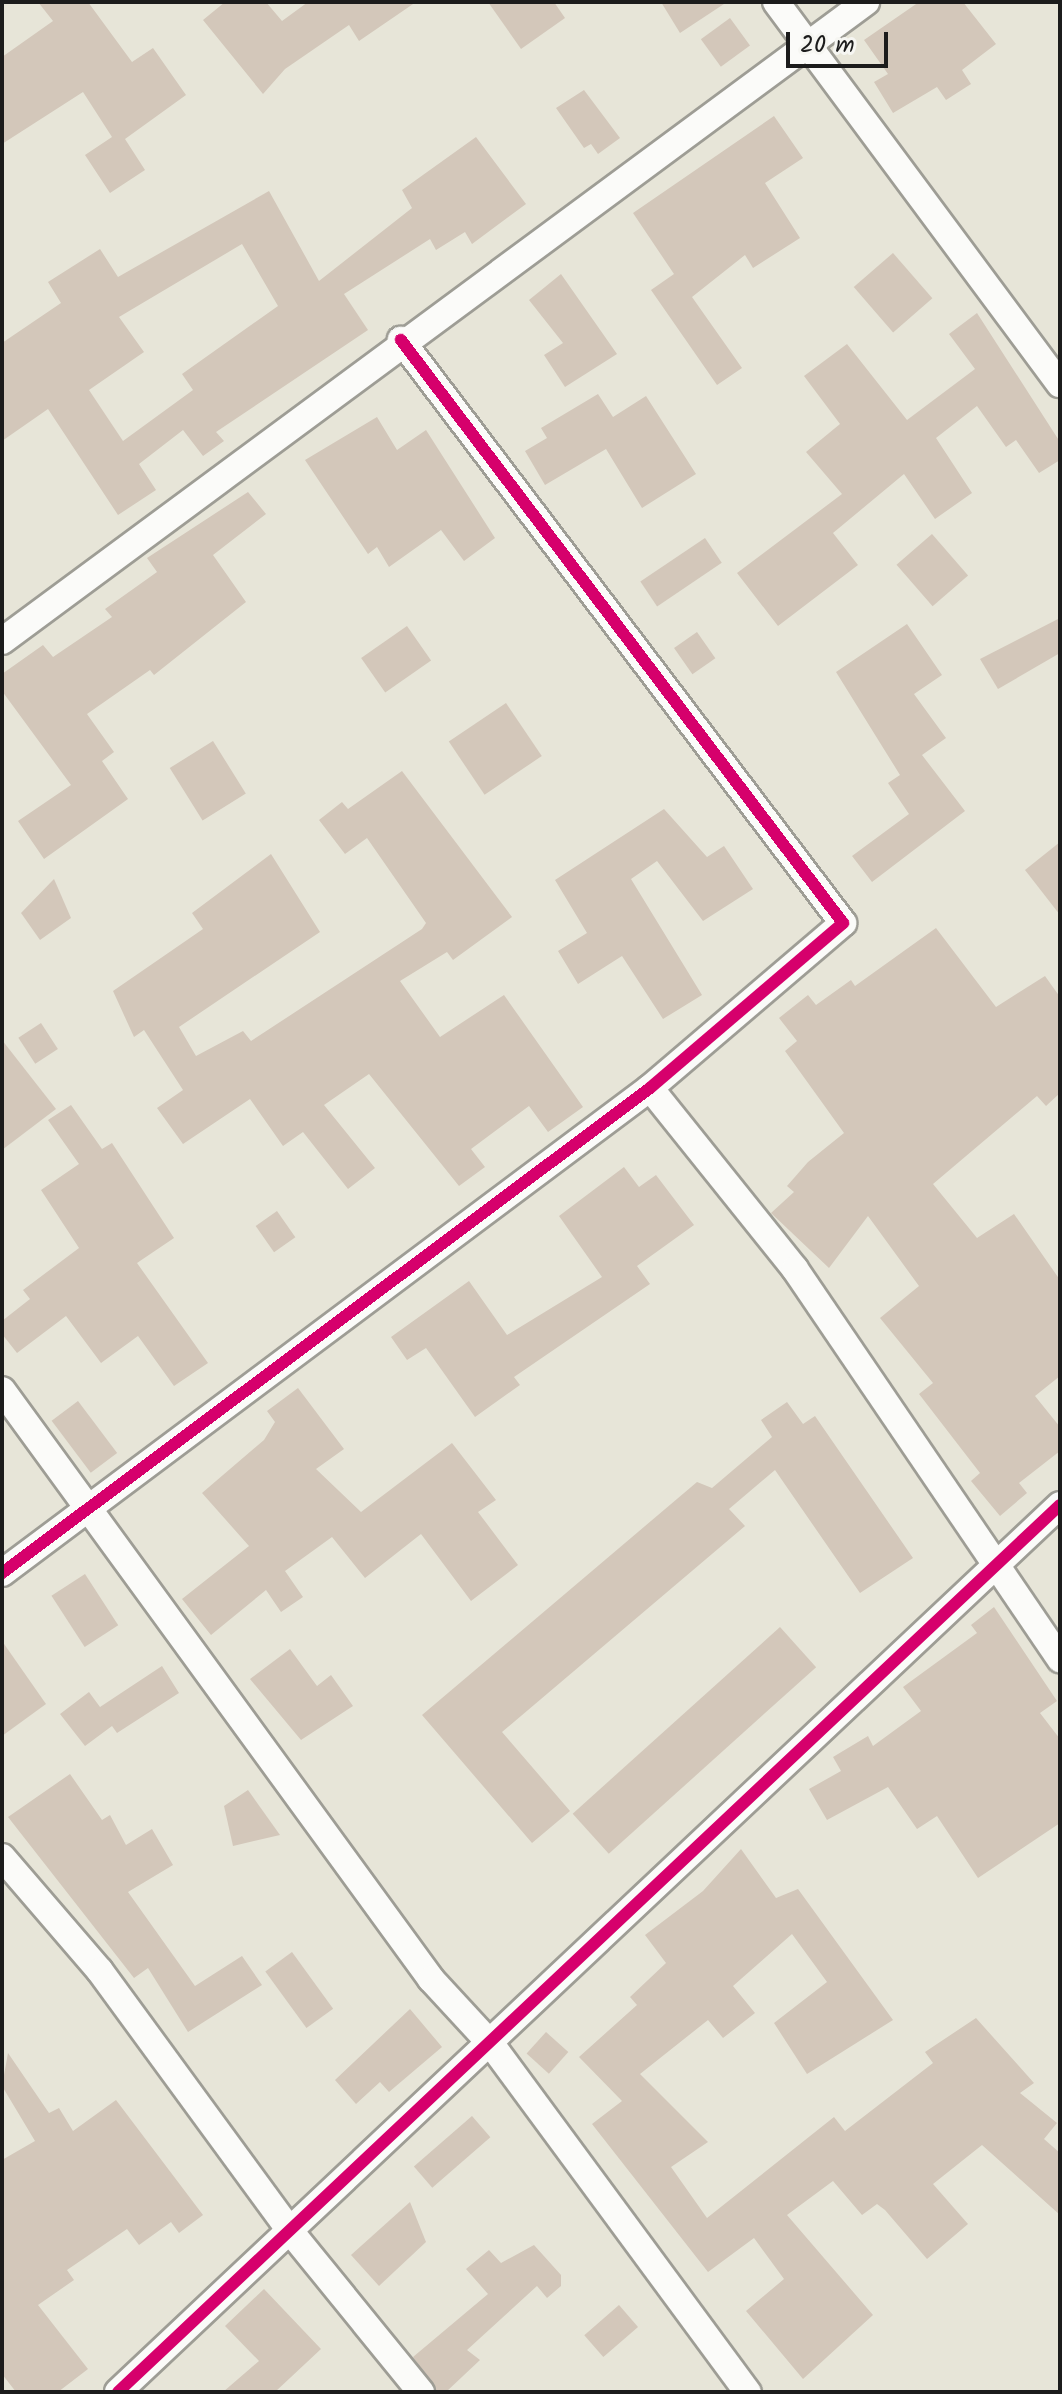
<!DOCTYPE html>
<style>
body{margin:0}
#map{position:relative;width:1062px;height:2394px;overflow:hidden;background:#e7e5d8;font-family:Kalam,sans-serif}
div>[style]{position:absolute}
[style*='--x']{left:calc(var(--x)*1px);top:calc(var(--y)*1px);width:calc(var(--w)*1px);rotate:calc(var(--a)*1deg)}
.building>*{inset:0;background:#d3c7ba;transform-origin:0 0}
.roads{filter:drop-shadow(2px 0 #9e9d95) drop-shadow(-2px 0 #9e9d95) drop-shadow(0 2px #9e9d95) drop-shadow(0 -2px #9e9d95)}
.street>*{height:26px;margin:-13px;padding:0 13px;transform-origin:13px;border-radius:13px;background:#fbfbf9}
.cycleway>*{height:12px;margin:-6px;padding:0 6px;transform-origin:6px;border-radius:6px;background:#d6006c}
span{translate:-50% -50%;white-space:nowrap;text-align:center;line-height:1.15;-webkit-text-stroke:6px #f6f6f2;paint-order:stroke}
.frame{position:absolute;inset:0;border:4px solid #1c1c1c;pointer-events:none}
.scale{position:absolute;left:786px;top:32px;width:102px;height:36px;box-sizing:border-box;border:4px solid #1c1c1c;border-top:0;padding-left:10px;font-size:24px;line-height:28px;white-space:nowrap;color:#1c1c1c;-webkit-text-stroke:6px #f6f6f2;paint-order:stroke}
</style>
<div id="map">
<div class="building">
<div style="clip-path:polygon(38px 2px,88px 2px,132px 62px,153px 48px,186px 95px,125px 139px,145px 170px,110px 193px,85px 155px,112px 137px,83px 92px,2px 144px,2px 57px,53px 21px)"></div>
<div style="clip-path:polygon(225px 2px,266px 2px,282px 21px,308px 2px,416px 2px,359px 41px,349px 25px,285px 69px,263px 94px,203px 20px)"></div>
<div style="clip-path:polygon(488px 2px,554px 2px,565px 18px,521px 49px)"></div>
<div style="clip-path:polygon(661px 2px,727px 2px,680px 33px)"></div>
<div style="clip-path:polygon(919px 2px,963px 2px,996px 44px,962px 70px,971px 84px,946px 100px,937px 87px,893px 113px,874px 82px,888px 74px,864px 40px)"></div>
<div style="left:730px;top:18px;width:34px;height:36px;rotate:54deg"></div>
<div style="clip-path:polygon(584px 90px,620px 138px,598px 154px,591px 144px,584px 148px,556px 108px)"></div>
<div style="clip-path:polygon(774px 116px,803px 158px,765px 183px,800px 238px,753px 268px,745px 255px,692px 297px,742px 368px,717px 385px,651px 290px,674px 274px,633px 213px)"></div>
<div style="clip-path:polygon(evenodd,476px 137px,526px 204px,472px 244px,465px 232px,436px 250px,430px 239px,344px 294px,368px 330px,216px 432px,224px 441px,203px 456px,183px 430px,139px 464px,156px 490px,118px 515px,48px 409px,2px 441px,2px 343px,61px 303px,48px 282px,100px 249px,118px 277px,269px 191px,319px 281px,412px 208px,402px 190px,476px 137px,242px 244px,278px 306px,182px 374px,193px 390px,123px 441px,89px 390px,144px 352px,119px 317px,242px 244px)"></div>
<div style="left:893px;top:253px;width:60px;height:52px;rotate:49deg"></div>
<div style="clip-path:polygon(561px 274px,617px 354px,565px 387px,544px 355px,563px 343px,529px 300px)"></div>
<div style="clip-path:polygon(977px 313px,1060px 442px,1060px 460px,1039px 473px,1016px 440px,1006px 447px,977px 406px,936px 438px,972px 493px,935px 519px,904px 474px,833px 533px,858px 565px,778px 626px,737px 573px,842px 494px,806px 452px,840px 424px,804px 376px,847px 344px,907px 420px,975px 369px,949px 334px)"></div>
<div style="clip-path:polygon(598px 394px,613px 417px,646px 396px,696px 474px,642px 508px,606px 449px,545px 485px,525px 451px,547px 438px,541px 428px)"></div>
<div style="clip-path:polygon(377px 417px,397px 450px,426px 430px,495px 538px,464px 561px,441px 530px,389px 567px,377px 547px,368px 554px,305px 460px)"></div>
<div style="clip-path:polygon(248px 492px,266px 514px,213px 555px,246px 602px,154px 675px,150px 670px,87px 714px,114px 752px,102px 761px,128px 799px,44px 859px,18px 821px,71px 785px,2px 691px,2px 674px,43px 645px,53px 657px,112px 617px,105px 609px,157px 572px,147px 558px)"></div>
<div style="left:932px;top:534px;width:55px;height:47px;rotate:49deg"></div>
<div style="left:705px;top:538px;width:30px;height:78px;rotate:56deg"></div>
<div style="clip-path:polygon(1060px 618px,1060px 653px,998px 689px,980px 659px)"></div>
<div style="clip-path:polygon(907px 624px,942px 675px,914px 694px,946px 738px,922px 755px,965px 811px,872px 882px,852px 856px,909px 814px,888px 783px,900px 775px,836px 672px)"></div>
<div style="left:407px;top:626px;width:42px;height:56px;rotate:55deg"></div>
<div style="left:697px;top:632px;width:32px;height:28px;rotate:55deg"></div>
<div style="left:506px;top:703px;width:64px;height:69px;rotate:56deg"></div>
<div style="left:213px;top:741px;width:62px;height:51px;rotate:58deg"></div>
<div style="clip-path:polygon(402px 771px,512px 917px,453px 960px,447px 952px,400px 981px,440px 1037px,504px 995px,583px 1107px,548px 1132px,529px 1106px,471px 1149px,485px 1167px,459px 1186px,369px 1074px,324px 1105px,375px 1168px,348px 1189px,303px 1132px,283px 1146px,250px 1099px,183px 1144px,157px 1108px,183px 1090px,144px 1030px,134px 1037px,113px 991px,203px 929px,192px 913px,271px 854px,320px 932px,179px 1027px,196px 1056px,243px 1031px,251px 1041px,422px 929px,426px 923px,367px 838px,345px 854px,319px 820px,342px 802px,348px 809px)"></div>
<div style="clip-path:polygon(664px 809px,707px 857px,724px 846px,753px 889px,703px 921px,657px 861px,631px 879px,702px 995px,663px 1019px,622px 956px,578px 984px,558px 951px,587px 933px,555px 880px)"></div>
<div style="clip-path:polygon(1060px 842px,1060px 915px,1025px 870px)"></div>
<div style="clip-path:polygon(54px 879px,71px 918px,40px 940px,21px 913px)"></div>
<div style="clip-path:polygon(936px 928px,996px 1007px,1045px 976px,1060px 997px,1060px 1093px,1046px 1106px,1037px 1096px,933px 1184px,977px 1238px,1014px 1214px,1060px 1280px,1060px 1376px,1035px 1396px,1060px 1427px,1060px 1451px,1019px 1483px,1027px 1493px,1000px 1516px,971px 1481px,980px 1473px,919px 1394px,933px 1383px,880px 1318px,919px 1286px,868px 1216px,829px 1268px,771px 1213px,794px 1192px,787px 1186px,808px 1162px,844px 1133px,785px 1051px,797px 1041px,779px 1018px,808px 995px,816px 1005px,851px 980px,855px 986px)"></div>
<div style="left:41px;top:1023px;width:31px;height:27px;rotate:57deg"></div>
<div style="clip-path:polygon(2px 1040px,56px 1109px,2px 1150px)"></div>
<div style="clip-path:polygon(71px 1105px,102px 1149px,112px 1143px,174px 1238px,137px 1263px,208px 1363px,174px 1386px,138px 1336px,101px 1363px,66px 1316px,17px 1353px,2px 1334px,2px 1321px,30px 1299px,23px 1290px,79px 1248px,41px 1190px,79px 1164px,48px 1120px)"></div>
<div style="clip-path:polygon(624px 1167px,639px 1187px,656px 1175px,694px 1225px,637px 1266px,650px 1284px,514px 1377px,520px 1385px,475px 1417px,426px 1348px,407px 1360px,391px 1337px,469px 1281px,507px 1335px,602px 1277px,559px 1216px)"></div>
<div style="left:277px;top:1211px;width:32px;height:26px;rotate:55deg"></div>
<div style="clip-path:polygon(298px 1388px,344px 1449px,316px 1469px,361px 1512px,452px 1443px,496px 1500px,478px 1512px,518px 1565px,471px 1601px,421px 1534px,365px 1578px,332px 1537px,285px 1571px,303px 1597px,281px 1612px,266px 1590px,211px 1635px,182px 1599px,249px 1546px,202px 1493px,264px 1440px,275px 1422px,267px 1411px)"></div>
<div style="left:78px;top:1401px;width:65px;height:33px;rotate:53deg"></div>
<div style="clip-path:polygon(787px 1402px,803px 1424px,815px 1416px,913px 1558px,860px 1593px,775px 1470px,729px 1509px,745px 1526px,502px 1732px,570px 1811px,532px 1843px,422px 1715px,697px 1482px,712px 1488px,772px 1437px,761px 1420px)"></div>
<div style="left:85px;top:1574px;width:61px;height:40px;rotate:57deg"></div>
<div style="clip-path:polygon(994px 1607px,1057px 1701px,1040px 1713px,1060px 1739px,1060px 1823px,978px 1878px,937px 1816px,917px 1829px,888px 1787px,827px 1820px,809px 1789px,841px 1771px,833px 1757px,868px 1736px,873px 1746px,921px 1711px,903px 1687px,977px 1633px,971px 1625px)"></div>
<div style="left:780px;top:1627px;width:54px;height:279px;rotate:48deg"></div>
<div style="clip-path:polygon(2px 1641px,46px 1704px,2px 1736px)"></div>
<div style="clip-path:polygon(290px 1649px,317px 1686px,331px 1675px,353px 1706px,301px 1740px,250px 1679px)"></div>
<div style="clip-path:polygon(162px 1666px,179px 1693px,117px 1733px,112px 1726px,85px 1746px,60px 1714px,89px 1692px,100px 1707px)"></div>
<div style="clip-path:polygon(70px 1774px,102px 1820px,110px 1815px,126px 1845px,152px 1829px,173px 1865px,128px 1892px,195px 1986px,242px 1956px,262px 1985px,188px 2032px,148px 1968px,134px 1978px,8px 1817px)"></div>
<div style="clip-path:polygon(248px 1790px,280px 1835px,233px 1846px,224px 1806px)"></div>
<div style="clip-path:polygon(741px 1849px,776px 1898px,798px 1889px,893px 2020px,807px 2074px,774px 2023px,827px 1982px,792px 1934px,733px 1986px,755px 2013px,723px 2038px,708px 2020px,640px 2074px,708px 2142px,671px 2167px,707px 2218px,834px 2117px,845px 2131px,933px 2063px,925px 2052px,976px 2018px,1034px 2083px,1020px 2093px,1057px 2123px,1044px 2139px,1060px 2153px,1060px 2215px,982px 2145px,933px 2184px,968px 2224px,927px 2259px,885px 2210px,877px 2204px,862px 2215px,833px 2181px,787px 2215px,873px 2315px,803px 2379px,746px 2311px,784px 2279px,754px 2238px,708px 2272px,592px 2124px,622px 2101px,579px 2057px,637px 2005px,630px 1997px,666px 1963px,645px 1935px,703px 1891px)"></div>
<div style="left:292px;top:1952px;width:70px;height:33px;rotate:54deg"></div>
<div style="clip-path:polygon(410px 2009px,442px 2047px,389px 2092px,380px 2082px,356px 2104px,335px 2080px)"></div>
<div style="left:546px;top:2032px;width:30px;height:29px;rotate:42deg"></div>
<div style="clip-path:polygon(8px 2053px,49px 2113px,59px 2108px,73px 2131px,116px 2100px,203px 2215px,179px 2233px,171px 2222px,139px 2245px,127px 2229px,67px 2270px,74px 2280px,38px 2305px,88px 2369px,58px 2392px,16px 2392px,2px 2374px,2px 2160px,35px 2141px,2px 2086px)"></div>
<div style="left:472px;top:2116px;width:28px;height:77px;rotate:49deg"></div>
<div style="clip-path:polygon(410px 2202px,426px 2242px,379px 2286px,351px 2255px)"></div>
<div style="clip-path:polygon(534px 2245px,561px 2275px,561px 2286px,547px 2298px,537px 2286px,467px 2350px,480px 2360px,446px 2392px,437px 2392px,413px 2357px,488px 2294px,466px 2269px,489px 2250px,501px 2263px)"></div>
<div style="clip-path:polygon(264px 2289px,321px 2349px,275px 2392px,223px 2392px,259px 2361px,225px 2326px)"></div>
<div style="left:619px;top:2305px;width:29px;height:46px;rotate:49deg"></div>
</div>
<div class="roads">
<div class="street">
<div style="--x:776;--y:2;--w:476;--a:53.4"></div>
<div style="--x:2;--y:641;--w:1075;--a:-36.49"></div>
<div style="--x:650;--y:1088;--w:232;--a:51.3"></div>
<div style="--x:795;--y:1269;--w:472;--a:55.8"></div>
<div style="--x:2;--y:1390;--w:729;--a:53.93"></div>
<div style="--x:431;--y:1979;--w:88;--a:47.3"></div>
<div style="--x:491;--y:2044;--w:433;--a:53.6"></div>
<div style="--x:2;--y:1573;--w:809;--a:-36.81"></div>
<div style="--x:650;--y:1088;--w:254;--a:-40.5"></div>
<div style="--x:843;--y:923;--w:732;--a:-127.17"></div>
<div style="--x:2;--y:1857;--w:150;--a:49.3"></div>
<div style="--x:100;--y:1971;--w:322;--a:53.8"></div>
<div style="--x:290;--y:2231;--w:208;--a:50.9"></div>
<div style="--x:118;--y:2392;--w:1294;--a:-43.28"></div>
</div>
</div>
<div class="cycleway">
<div style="--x:2;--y:1573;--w:809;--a:-36.81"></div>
<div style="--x:650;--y:1088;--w:254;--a:-40.5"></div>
<div style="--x:843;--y:923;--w:732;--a:-127.17"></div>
<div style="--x:118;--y:2392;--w:1294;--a:-43.28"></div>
</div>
<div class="frame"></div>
<div class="scale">20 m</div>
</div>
